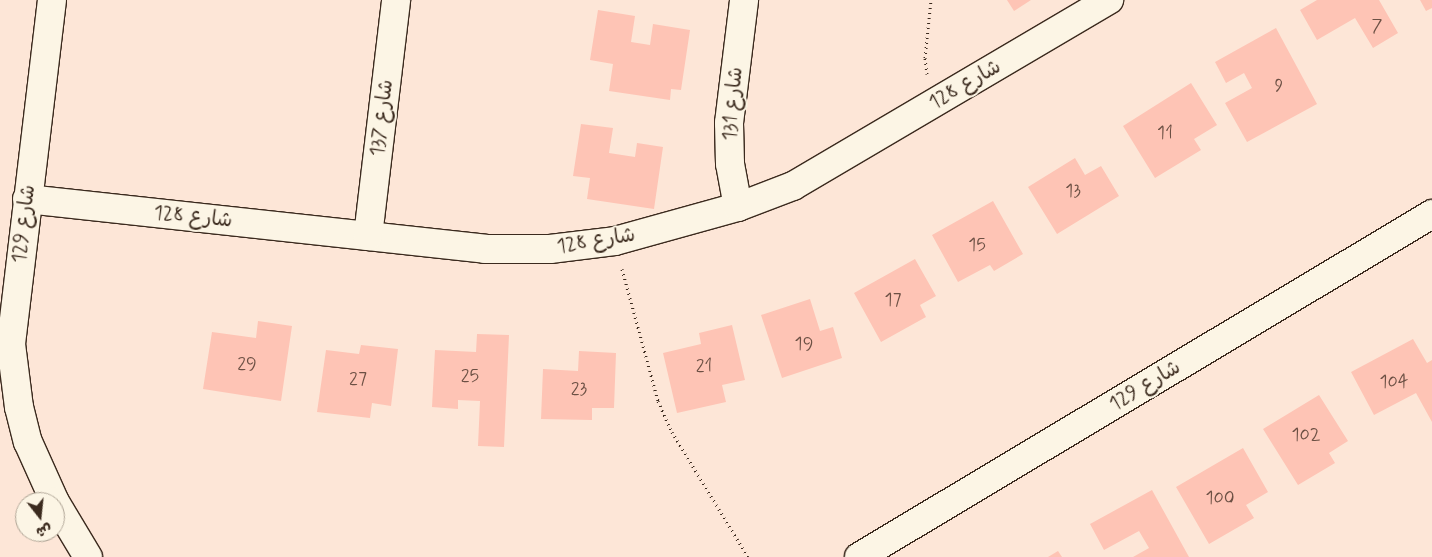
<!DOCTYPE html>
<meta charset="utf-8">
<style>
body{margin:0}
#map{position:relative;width:1432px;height:557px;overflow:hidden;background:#fde6d7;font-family:Mynerve,"Playpen Sans Arabic",sans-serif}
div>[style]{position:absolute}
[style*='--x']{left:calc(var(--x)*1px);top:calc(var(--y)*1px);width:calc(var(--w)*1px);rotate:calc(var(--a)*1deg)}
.building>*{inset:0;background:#fec4b5}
.path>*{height:3px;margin-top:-1.5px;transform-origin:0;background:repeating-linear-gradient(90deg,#3b2a1e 0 1px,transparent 0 5px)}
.roads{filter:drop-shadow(1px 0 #3b2a1e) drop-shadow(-1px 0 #3b2a1e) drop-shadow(0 1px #3b2a1e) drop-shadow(0 -1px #3b2a1e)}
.street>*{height:28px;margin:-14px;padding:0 14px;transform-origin:14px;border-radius:14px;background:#fcf5e5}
span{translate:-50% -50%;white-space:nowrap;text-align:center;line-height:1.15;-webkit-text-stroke:4px #fcf5e5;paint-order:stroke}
.number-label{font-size:18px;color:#6c5044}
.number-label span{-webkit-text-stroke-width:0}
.street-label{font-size:20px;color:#3b2a1e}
.north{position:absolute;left:15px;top:492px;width:50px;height:50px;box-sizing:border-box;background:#fcf5e5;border:1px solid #afa495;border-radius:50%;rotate:164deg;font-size:14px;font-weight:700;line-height:20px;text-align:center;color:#3b2a1e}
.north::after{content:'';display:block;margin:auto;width:18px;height:22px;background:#3b2a1e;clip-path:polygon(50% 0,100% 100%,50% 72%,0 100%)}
</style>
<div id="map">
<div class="building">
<div style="clip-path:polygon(1007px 0,1031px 0,1014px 11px)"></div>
<div style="clip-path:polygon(1317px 0,1379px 0,1398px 33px,1373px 48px,1355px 18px,1317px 40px,1300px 10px)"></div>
<div style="clip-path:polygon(1420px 0,1432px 0,1432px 8px,1426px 11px)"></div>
<div style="clip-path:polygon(598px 10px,635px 16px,631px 42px,650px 45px,653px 24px,690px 30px,681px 90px,671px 89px,670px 100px,609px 91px,613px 64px,590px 60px)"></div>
<div style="clip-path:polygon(1276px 28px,1317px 104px,1247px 142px,1225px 103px,1252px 88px,1244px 73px,1226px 83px,1215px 62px)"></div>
<div style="clip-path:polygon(1191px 83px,1217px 125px,1194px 139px,1201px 150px,1155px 178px,1123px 126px)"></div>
<div style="clip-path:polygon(581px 124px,613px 128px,609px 153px,635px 157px,637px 143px,663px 147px,654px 209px,587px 199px,590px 178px,573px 176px)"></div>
<div style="clip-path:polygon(1075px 158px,1085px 175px,1101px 166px,1119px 196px,1057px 234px,1028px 187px)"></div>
<div style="clip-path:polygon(993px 201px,1023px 254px,994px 271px,990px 265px,958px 282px,932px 235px)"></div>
<div style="clip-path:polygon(915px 259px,936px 296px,920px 305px,926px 317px,881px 342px,854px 293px)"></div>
<div style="clip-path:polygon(810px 299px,820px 331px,833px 327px,842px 358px,782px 378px,761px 315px)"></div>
<div style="clip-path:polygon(258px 321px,292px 326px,281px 401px,203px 389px,212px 332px,256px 338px)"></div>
<div style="clip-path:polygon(732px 325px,745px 380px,722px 385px,726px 402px,677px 413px,663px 353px,701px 344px,699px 333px)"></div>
<div style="clip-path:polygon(477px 334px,509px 335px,504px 447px,478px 446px,480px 401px,458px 400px,458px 409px,432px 407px,435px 350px,476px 352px)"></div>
<div style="clip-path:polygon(1413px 339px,1427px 363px,1432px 360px,1432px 422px,1416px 393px,1374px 415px,1351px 372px)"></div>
<div style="clip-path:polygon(361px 345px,398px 349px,391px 406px,372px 403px,370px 418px,317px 412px,326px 350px,359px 354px)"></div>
<div style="clip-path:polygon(579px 351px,616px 353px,614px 408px,592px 408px,592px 420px,541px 419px,543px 369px,578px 371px)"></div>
<div style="clip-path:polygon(1319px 395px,1348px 441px,1329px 453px,1335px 463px,1298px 485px,1263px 429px)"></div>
<div style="clip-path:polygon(1243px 448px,1268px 492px,1246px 505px,1254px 518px,1209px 544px,1176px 487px)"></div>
<div style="clip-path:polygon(1152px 490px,1189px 557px,1133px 557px,1149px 548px,1139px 531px,1104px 550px,1090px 524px)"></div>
<div style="clip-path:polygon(1058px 551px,1062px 557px,1048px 557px)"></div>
</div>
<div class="path">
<div style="--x:927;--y:74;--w:16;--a:-97"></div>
<div style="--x:925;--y:58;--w:58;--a:-84.1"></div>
<div style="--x:622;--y:269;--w:137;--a:74.7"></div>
<div style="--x:658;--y:401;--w:34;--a:66"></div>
<div style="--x:672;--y:432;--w:146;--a:58.7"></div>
</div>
<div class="roads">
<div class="street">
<div style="--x:52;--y:0;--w:346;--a:96.8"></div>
<div style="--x:11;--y:344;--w:64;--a:82.8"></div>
<div style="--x:19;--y:407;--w:36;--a:76"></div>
<div style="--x:28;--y:442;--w:66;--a:65.8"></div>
<div style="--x:27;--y:199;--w:461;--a:6.2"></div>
<div style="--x:485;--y:249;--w:65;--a:0"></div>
<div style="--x:550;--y:249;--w:65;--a:-7"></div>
<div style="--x:615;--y:241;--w:128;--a:-15.5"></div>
<div style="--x:738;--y:207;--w:59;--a:-20.9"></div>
<div style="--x:793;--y:186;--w:367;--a:-30.5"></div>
<div style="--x:738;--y:207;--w:44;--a:-100.5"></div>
<div style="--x:730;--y:164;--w:41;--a:-91.4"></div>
<div style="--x:729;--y:123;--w:124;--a:-83"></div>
<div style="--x:368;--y:236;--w:238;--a:-83.2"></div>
<div style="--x:55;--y:502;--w:64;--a:59"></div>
<div style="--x:859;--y:557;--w:668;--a:-30.9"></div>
</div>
</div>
<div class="number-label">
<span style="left:1377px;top:26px">7</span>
<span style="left:1279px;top:86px">9</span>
<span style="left:1165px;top:133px">11</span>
<span style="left:1073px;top:191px">13</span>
<span style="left:977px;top:245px">15</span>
<span style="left:893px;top:300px">17</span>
<span style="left:804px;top:344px">19</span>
<span style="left:247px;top:364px">29</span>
<span style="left:704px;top:366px">21</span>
<span style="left:470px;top:376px">25</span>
<span style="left:358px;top:379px">27</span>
<span style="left:1394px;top:382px">104</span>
<span style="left:579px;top:389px">23</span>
<span style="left:1306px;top:435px">102</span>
<span style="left:1220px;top:498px">100</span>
</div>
<div class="street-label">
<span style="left:965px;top:85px;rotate:-30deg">شارع 128</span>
<span style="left:733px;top:104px;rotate:-85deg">شارع 131</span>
<span style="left:382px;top:118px;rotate:-83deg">شارع 137</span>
<span style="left:193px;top:217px;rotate:6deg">شارع 128</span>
<span style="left:24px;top:224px;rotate:-83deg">شارع 129</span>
<span style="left:596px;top:241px;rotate:-9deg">شارع 128</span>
<span style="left:1145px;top:386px;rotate:-31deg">شارع 129</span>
</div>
<div class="north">ش</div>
</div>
